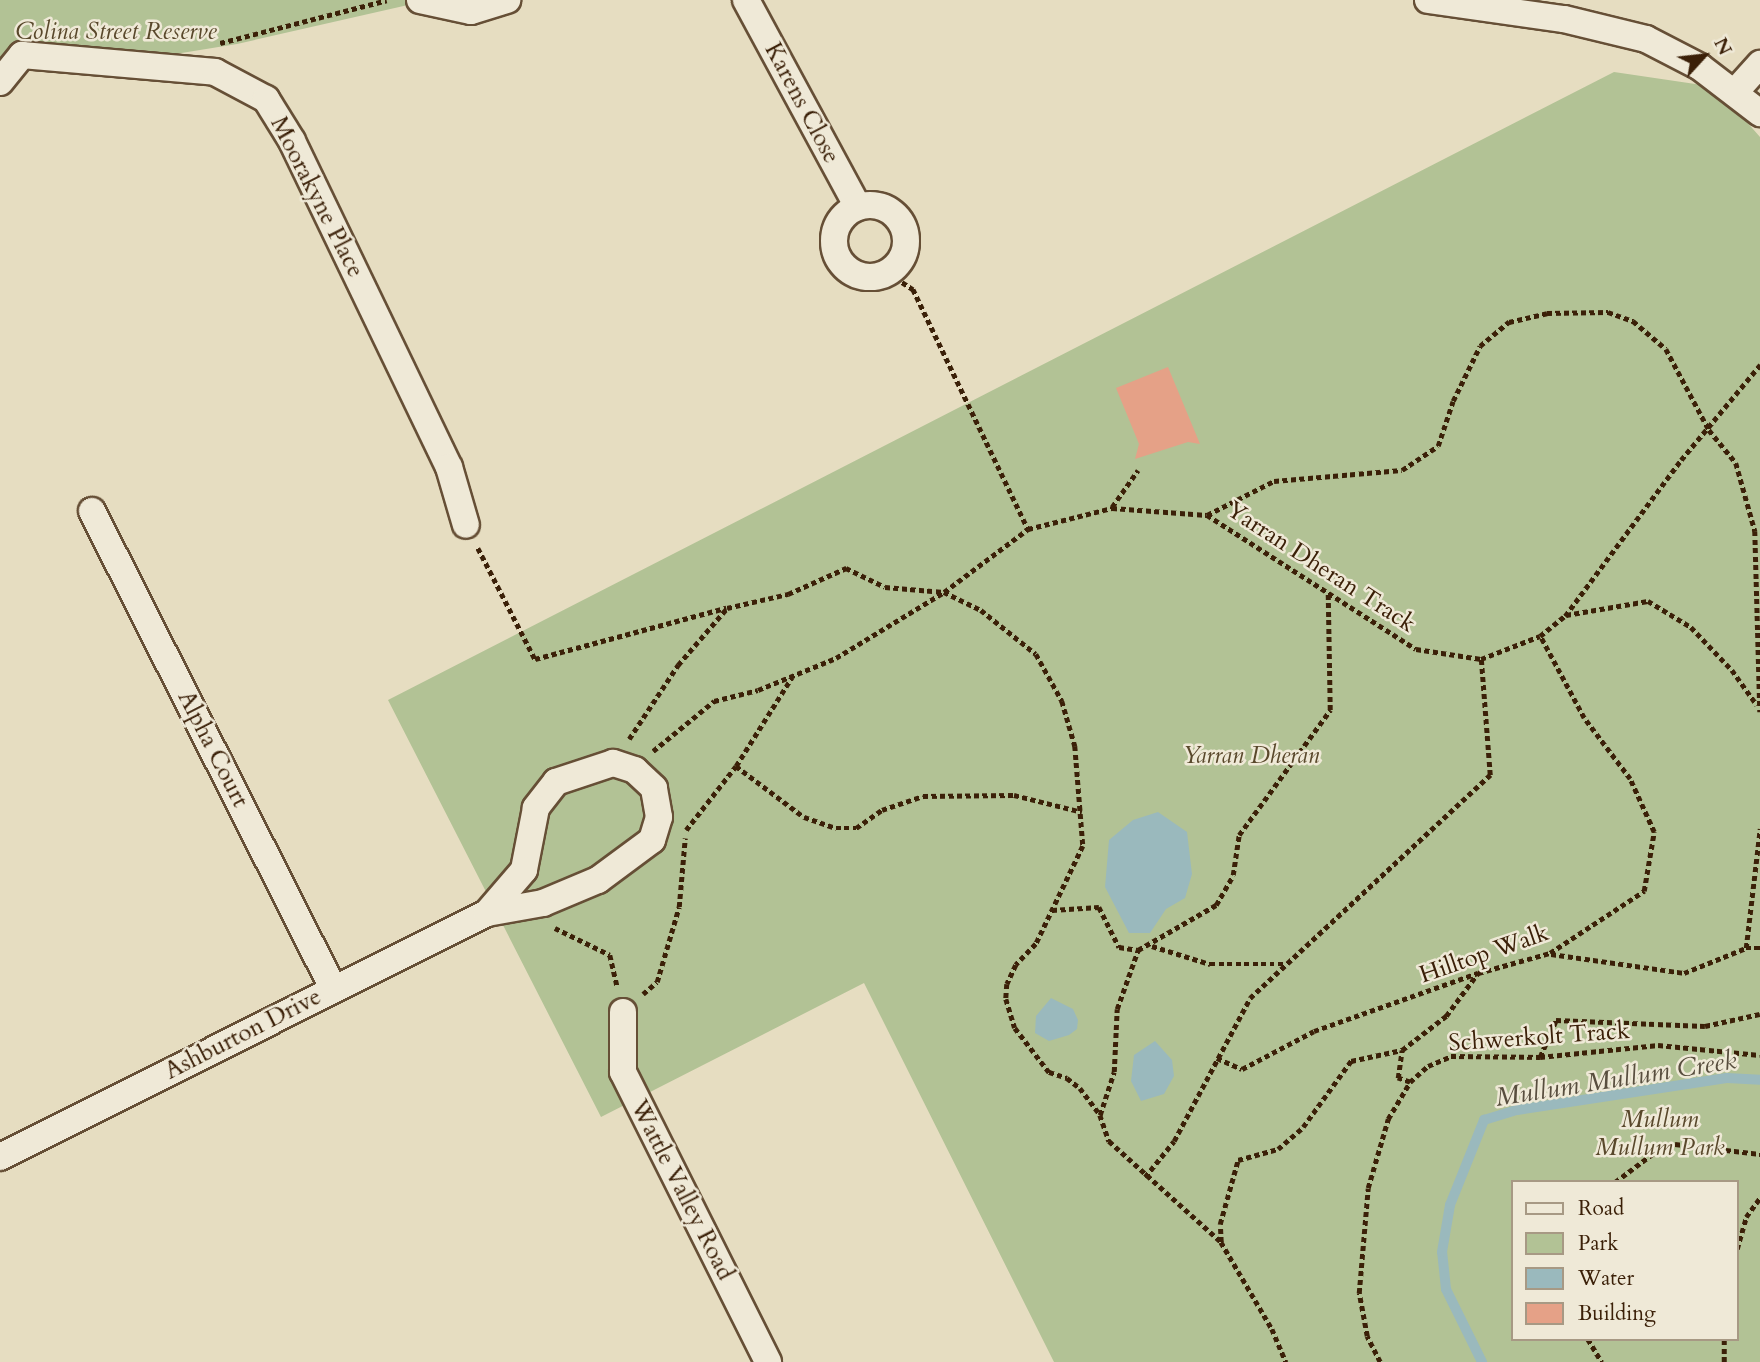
<!DOCTYPE html>
<style>
body{margin:0}
#map{position:relative;width:1760px;height:1362px;overflow:hidden;background:#e6ddc1;font-family:Cardo,serif}
div>[style]{position:absolute}
[style*='--x']{left:calc(var(--x)*1px);top:calc(var(--y)*1px);width:calc(var(--w)*1px);rotate:calc(var(--a)*1deg)}
.green>*{inset:0;background:#b2c295}
.water>*{inset:0;background:#9ab9bd}
.stream>*{height:10px;margin:-5px;padding:0 5px;transform-origin:5px;border-radius:5px;background:#9ab9bd}
.building>*{inset:0;background:#e5a187}
.path>*{height:4.5px;margin-top:-2.25px;transform-origin:0;background:repeating-linear-gradient(90deg,#3b2008 0 5px,transparent 0 8.5px)}
.roads{filter:drop-shadow(2px 0 #664f36) drop-shadow(-2px 0 #664f36) drop-shadow(0 2px #664f36) drop-shadow(0 -2px #664f36)}
.street>*{height:26px;margin:-13px;padding:0 13px;transform-origin:13px;border-radius:13px;background:#efe9d7}
.street>.ring{margin:-13px;padding:0;box-sizing:content-box;background:none;border:26px solid #efe9d7;border-radius:50%}
span{translate:-50% -50%;white-space:nowrap;text-align:center;line-height:1.15;-webkit-text-stroke:5px #efe9d7;paint-order:stroke}
.park-label{font-size:24px;color:#59482b;font-style:italic}
.street-label{font-size:24px;color:#3b2008}
.water-label{font-size:26px;color:#584e3e;font-style:italic}
.legend{position:absolute;left:1511px;top:1180px;width:228px;height:161px;box-sizing:border-box;background:#efe9d7;border:2px solid #a79984;margin:0;padding:9px 12px;list-style:none;font-size:21px;color:#3b2008}
.legend li{display:flex;align-items:center;gap:14px;height:35px}
.legend b{width:35px;border:2px solid #a79984}
.north{position:absolute;left:1669px;top:21px;width:70px;height:70px;-webkit-text-stroke:5px #efe9d7;paint-order:stroke;rotate:63deg;font-size:19px;font-weight:700;line-height:28px;text-align:center;color:#3b2008}
.north::after{content:'';display:block;margin:auto;width:24px;height:32px;background:#3b2008;clip-path:polygon(50% 0,100% 100%,50% 72%,0 100%)}
</style>
<div id="map">
<div class="green">
<div style="clip-path:polygon(0 0,430px 0,237px 44px,126px 62px,0 67px)"></div>
<div style="clip-path:polygon(evenodd,1614px 72px,1702px 85px,1738px 112px,1760px 137px,1760px 1362px,1054px 1362px,864px 983px,601px 1117px,388px 700px,1614px 72px,1513px 1182px,1737px 1182px,1737px 1339px,1513px 1339px,1513px 1182px)"></div>
</div>
<div class="water">
<div style="clip-path:polygon(1158px 812px,1187px 832px,1192px 874px,1185px 898px,1166px 909px,1150px 933px,1129px 933px,1105px 887px,1109px 840px,1133px 820px)"></div>
<div style="clip-path:polygon(1051px 998px,1073px 1009px,1078px 1020px,1077px 1029px,1069px 1035px,1049px 1041px,1035px 1033px,1036px 1016px)"></div>
<div style="clip-path:polygon(1155px 1041px,1172px 1060px,1174px 1076px,1164px 1094px,1141px 1101px,1131px 1081px,1134px 1055px)"></div>
</div>
<div class="stream">
<div style="--x:1482;--y:1362;--w:81;--a:-116.3"></div>
<div style="--x:1446;--y:1289;--w:37;--a:-96"></div>
<div style="--x:1442;--y:1252;--w:48;--a:-80.3"></div>
<div style="--x:1450;--y:1205;--w:92;--a:-68.2"></div>
<div style="--x:1484;--y:1120;--w:34;--a:-17"></div>
<div style="--x:1517;--y:1110;--w:212;--a:-8.7"></div>
<div style="--x:1727;--y:1078;--w:33;--a:3"></div>
</div>
<div class="building">
<div style="clip-path:polygon(1168px 367px,1200px 444px,1188px 442px,1135px 459px,1139px 444px,1116px 388px)"></div>
</div>
<div class="path">
<div style="--x:220;--y:43;--w:172;--a:-14.4"></div>
<div style="--x:888;--y:273;--w:30;--a:33"></div>
<div style="--x:913;--y:289;--w:266;--a:64.4"></div>
<div style="--x:1112;--y:507;--w:45;--a:-54.9"></div>
<div style="--x:1207;--y:515;--w:75;--a:-26.9"></div>
<div style="--x:1274;--y:481;--w:128;--a:-4.9"></div>
<div style="--x:1402;--y:470;--w:43;--a:-33.7"></div>
<div style="--x:1438;--y:446;--w:47;--a:-71.6"></div>
<div style="--x:1453;--y:401;--w:61;--a:-63.9"></div>
<div style="--x:1480;--y:346;--w:38;--a:-40"></div>
<div style="--x:1509;--y:322;--w:39;--a:-13"></div>
<div style="--x:1547;--y:313;--w:61;--a:-0.9"></div>
<div style="--x:1608;--y:312;--w:27;--a:20"></div>
<div style="--x:1633;--y:321;--w:43;--a:40.3"></div>
<div style="--x:1666;--y:349;--w:92;--a:62"></div>
<div style="--x:1709;--y:430;--w:43;--a:50.7"></div>
<div style="--x:1736;--y:463;--w:71;--a:74.4"></div>
<div style="--x:1755;--y:531;--w:181;--a:88.4"></div>
<div style="--x:478;--y:548;--w:125;--a:62.8"></div>
<div style="--x:535;--y:659;--w:198;--a:-15"></div>
<div style="--x:1566;--y:615;--w:83;--a:-9.7"></div>
<div style="--x:1648;--y:601;--w:50;--a:31.2"></div>
<div style="--x:1691;--y:627;--w:59;--a:46.4"></div>
<div style="--x:1732;--y:670;--w:43;--a:54.5"></div>
<div style="--x:629;--y:739;--w:89;--a:-56.5"></div>
<div style="--x:678;--y:665;--w:75;--a:-49.3"></div>
<div style="--x:727;--y:608;--w:63;--a:-12.9"></div>
<div style="--x:788;--y:594;--w:64;--a:-24.1"></div>
<div style="--x:846;--y:568;--w:43;--a:26"></div>
<div style="--x:885;--y:587;--w:59;--a:4.8"></div>
<div style="--x:944;--y:592;--w:41;--a:25.9"></div>
<div style="--x:981;--y:610;--w:70;--a:38.7"></div>
<div style="--x:1036;--y:654;--w:54;--a:61"></div>
<div style="--x:1062;--y:701;--w:47;--a:73.9"></div>
<div style="--x:1075;--y:746;--w:100;--a:85.4"></div>
<div style="--x:1083;--y:846;--w:109;--a:115.6"></div>
<div style="--x:1036;--y:944;--w:29;--a:134"></div>
<div style="--x:1016;--y:965;--w:21;--a:115"></div>
<div style="--x:1007;--y:984;--w:15;--a:94"></div>
<div style="--x:1006;--y:999;--w:30;--a:73"></div>
<div style="--x:1015;--y:1028;--w:56;--a:52.3"></div>
<div style="--x:1049;--y:1072;--w:19;--a:18"></div>
<div style="--x:1067;--y:1078;--w:16;--a:38"></div>
<div style="--x:1080;--y:1088;--w:34;--a:53"></div>
<div style="--x:1100;--y:1115;--w:28;--a:71"></div>
<div style="--x:1109;--y:1141;--w:151;--a:42"></div>
<div style="--x:1221;--y:1242;--w:101;--a:59.6"></div>
<div style="--x:1272;--y:1329;--w:36;--a:67"></div>
<div style="--x:653;--y:751;--w:79;--a:-39.3"></div>
<div style="--x:714;--y:701;--w:45;--a:-14"></div>
<div style="--x:758;--y:690;--w:84;--a:-22.3"></div>
<div style="--x:836;--y:658;--w:127;--a:-31.4"></div>
<div style="--x:944;--y:592;--w:105;--a:-36.9"></div>
<div style="--x:1028;--y:529;--w:87;--a:-14"></div>
<div style="--x:1112;--y:508;--w:95;--a:4.2"></div>
<div style="--x:1207;--y:515;--w:248;--a:32.7"></div>
<div style="--x:1416;--y:649;--w:66;--a:8.7"></div>
<div style="--x:1481;--y:659;--w:63;--a:-21.3"></div>
<div style="--x:1540;--y:636;--w:32;--a:-39"></div>
<div style="--x:1565;--y:616;--w:194;--a:-53.4"></div>
<div style="--x:1681;--y:460;--w:124;--a:-50.3"></div>
<div style="--x:736;--y:766;--w:85;--a:36.9"></div>
<div style="--x:804;--y:817;--w:34;--a:19"></div>
<div style="--x:836;--y:828;--w:20;--a:0"></div>
<div style="--x:856;--y:828;--w:32;--a:-35"></div>
<div style="--x:882;--y:810;--w:43;--a:-18.9"></div>
<div style="--x:923;--y:796;--w:91;--a:-0.6"></div>
<div style="--x:1014;--y:795;--w:70;--a:14"></div>
<div style="--x:686;--y:830;--w:81;--a:-52"></div>
<div style="--x:736;--y:766;--w:105;--a:-57.8"></div>
<div style="--x:1052;--y:910;--w:47;--a:-3.7"></div>
<div style="--x:1099;--y:907;--w:45;--a:63.4"></div>
<div style="--x:1119;--y:947;--w:19;--a:9"></div>
<div style="--x:1138;--y:950;--w:90;--a:-30"></div>
<div style="--x:1216;--y:905;--w:34;--a:-60"></div>
<div style="--x:1233;--y:875;--w:40;--a:-81.5"></div>
<div style="--x:1239;--y:835;--w:155;--a:-53.9"></div>
<div style="--x:1330;--y:710;--w:118;--a:-91"></div>
<div style="--x:555;--y:928;--w:61;--a:26.1"></div>
<div style="--x:610;--y:955;--w:31;--a:77"></div>
<div style="--x:1152;--y:946;--w:61;--a:17.2"></div>
<div style="--x:1210;--y:964;--w:73;--a:0"></div>
<div style="--x:1746;--y:948;--w:120;--a:-83.3"></div>
<div style="--x:1551;--y:954;--w:134;--a:8.1"></div>
<div style="--x:1684;--y:973;--w:67;--a:-22"></div>
<div style="--x:1746;--y:948;--w:14;--a:0"></div>
<div style="--x:643;--y:994;--w:18;--a:-41"></div>
<div style="--x:657;--y:982;--w:78;--a:-73.7"></div>
<div style="--x:679;--y:907;--w:69;--a:-85"></div>
<div style="--x:1540;--y:1057;--w:40;--a:-66.6"></div>
<div style="--x:1556;--y:1020;--w:149;--a:2.3"></div>
<div style="--x:1705;--y:1026;--w:56;--a:-12.3"></div>
<div style="--x:1217;--y:1058;--w:27;--a:24"></div>
<div style="--x:1242;--y:1069;--w:81;--a:-27.8"></div>
<div style="--x:1314;--y:1031;--w:174;--a:-19.5"></div>
<div style="--x:1478;--y:973;--w:75;--a:-15.5"></div>
<div style="--x:1550;--y:953;--w:113;--a:-33.4"></div>
<div style="--x:1644;--y:891;--w:60;--a:-80.4"></div>
<div style="--x:1654;--y:832;--w:58;--a:-114.4"></div>
<div style="--x:1630;--y:779;--w:76;--a:-127"></div>
<div style="--x:1584;--y:718;--w:93;--a:-118.2"></div>
<div style="--x:1410;--y:1082;--w:13;--a:-162"></div>
<div style="--x:1398;--y:1078;--w:28;--a:-82"></div>
<div style="--x:1402;--y:1050;--w:56;--a:-37.7"></div>
<div style="--x:1446;--y:1016;--w:54;--a:-53.3"></div>
<div style="--x:1100;--y:1115;--w:45;--a:-72"></div>
<div style="--x:1114;--y:1072;--w:63;--a:-87.3"></div>
<div style="--x:1117;--y:1009;--w:63;--a:-70.4"></div>
<div style="--x:1145;--y:1177;--w:46;--a:-51.1"></div>
<div style="--x:1174;--y:1141;--w:162;--a:-62"></div>
<div style="--x:1250;--y:998;--w:328;--a:-42.9"></div>
<div style="--x:1490;--y:775;--w:116;--a:-94.4"></div>
<div style="--x:1615;--y:1182;--w:55;--a:-36.9"></div>
<div style="--x:1659;--y:1149;--w:17;--a:-17"></div>
<div style="--x:1675;--y:1144;--w:86;--a:6.7"></div>
<div style="--x:1221;--y:1242;--w:18;--a:-93"></div>
<div style="--x:1220;--y:1224;--w:66;--a:-74.3"></div>
<div style="--x:1238;--y:1160;--w:41;--a:-15.4"></div>
<div style="--x:1278;--y:1149;--w:33;--a:-41"></div>
<div style="--x:1303;--y:1127;--w:82;--a:-54"></div>
<div style="--x:1351;--y:1061;--w:52;--a:-12.2"></div>
<div style="--x:1737;--y:1249;--w:33;--a:-74"></div>
<div style="--x:1746;--y:1217;--w:24;--a:-54"></div>
<div style="--x:1588;--y:1339;--w:27;--a:59"></div>
<div style="--x:1380;--y:1362;--w:29;--a:-117"></div>
<div style="--x:1367;--y:1336;--w:44;--a:-100.5"></div>
<div style="--x:1359;--y:1293;--w:105;--a:-85.1"></div>
<div style="--x:1368;--y:1188;--w:72;--a:-73.8"></div>
<div style="--x:1388;--y:1119;--w:43;--a:-59.3"></div>
<div style="--x:1410;--y:1082;--w:24;--a:-42"></div>
<div style="--x:1428;--y:1066;--w:25;--a:-23"></div>
<div style="--x:1451;--y:1056;--w:89;--a:0.6"></div>
<div style="--x:1540;--y:1057;--w:119;--a:-5.8"></div>
<div style="--x:1658;--y:1045;--w:102;--a:5.6"></div>
<div style="--x:1724;--y:1362;--w:23;--a:-90"></div>
</div>
<div class="roads">
<div class="street">
<div style="--x:420;--y:0;--w:52;--a:12.2"></div>
<div style="--x:471;--y:11;--w:38;--a:-17"></div>
<div style="--x:746;--y:0;--w:235;--a:61.6"></div>
<div style="--x:1428;--y:0;--w:137;--a:8"></div>
<div style="--x:1564;--y:19;--w:84;--a:13.7"></div>
<div style="--x:1646;--y:39;--w:61;--a:27.4"></div>
<div style="--x:1700;--y:67;--w:76;--a:37.5"></div>
<div style="--x:0;--y:82;--w:35;--a:-51"></div>
<div style="--x:22;--y:55;--w:194;--a:5"></div>
<div style="--x:215;--y:72;--w:58;--a:27.9"></div>
<div style="--x:266;--y:99;--w:49;--a:58.2"></div>
<div style="--x:292;--y:141;--w:362;--a:64.3"></div>
<div style="--x:449;--y:467;--w:60;--a:73.7"></div>
<div style="--x:1735;--y:92;--w:38;--a:-48"></div>
<div class="ring" style="left:834px;top:205px;width:46px;height:46px"></div>
<div style="--x:92;--y:511;--w:534;--a:63.2"></div>
<div style="--x:623;--y:1012;--w:60;--a:90"></div>
<div style="--x:623;--y:1072;--w:324;--a:63.4"></div>
<div style="--x:0;--y:1157;--w:545;--a:-26.61"></div>
<div style="--x:487;--y:913;--w:57;--a:-10.1"></div>
<div style="--x:543;--y:903;--w:60;--a:-22.7"></div>
<div style="--x:598;--y:880;--w:67;--a:-36.5"></div>
<div style="--x:652;--y:840;--w:24;--a:-73"></div>
<div style="--x:659;--y:817;--w:29;--a:-100"></div>
<div style="--x:654;--y:788;--w:26;--a:-137"></div>
<div style="--x:635;--y:770;--w:23;--a:-162"></div>
<div style="--x:613;--y:763;--w:60;--a:161.6"></div>
<div style="--x:556;--y:782;--w:33;--a:128"></div>
<div style="--x:536;--y:808;--w:63;--a:101"></div>
<div style="--x:524;--y:870;--w:57;--a:130.7"></div>
</div>
</div>
<div class="park-label">
<span style="left:116px;top:32px">Colina Street Reserve</span>
<span style="left:1251px;top:756px">Yarran Dheran</span>
<span style="left:1660px;top:1134px">Mullum<br>Mullum Park</span>
</div>
<div class="street-label">
<span style="left:802px;top:103px;rotate:62deg">Karens Close</span>
<span style="left:317px;top:197px;rotate:63deg">Moorakyne Place</span>
<span style="left:1321px;top:567px;rotate:33deg">Yarran Dheran Track</span>
<span style="left:213px;top:749px;rotate:63deg">Alpha Court</span>
<span style="left:1484px;top:954px;rotate:-19deg">Hilltop Walk</span>
<span style="left:243px;top:1034px;rotate:-27deg">Ashburton Drive</span>
<span style="left:1539px;top:1037px;rotate:-4deg">Schwerkolt Track</span>
<span style="left:682px;top:1190px;rotate:63deg">Wattle Valley Road</span>
</div>
<div class="water-label">
<span style="left:1616px;top:1079px;rotate:-9deg">Mullum Mullum Creek</span>
</div>
<ul class="legend">
<li><b style="height:9px;background:#efe9d7"></b>Road</li>
<li><b style="height:19px;background:#b2c295"></b>Park</li>
<li><b style="height:19px;background:#9ab9bd"></b>Water</li>
<li><b style="height:19px;background:#e5a187"></b>Building</li>
</ul>
<div class="north">N</div>
</div>
